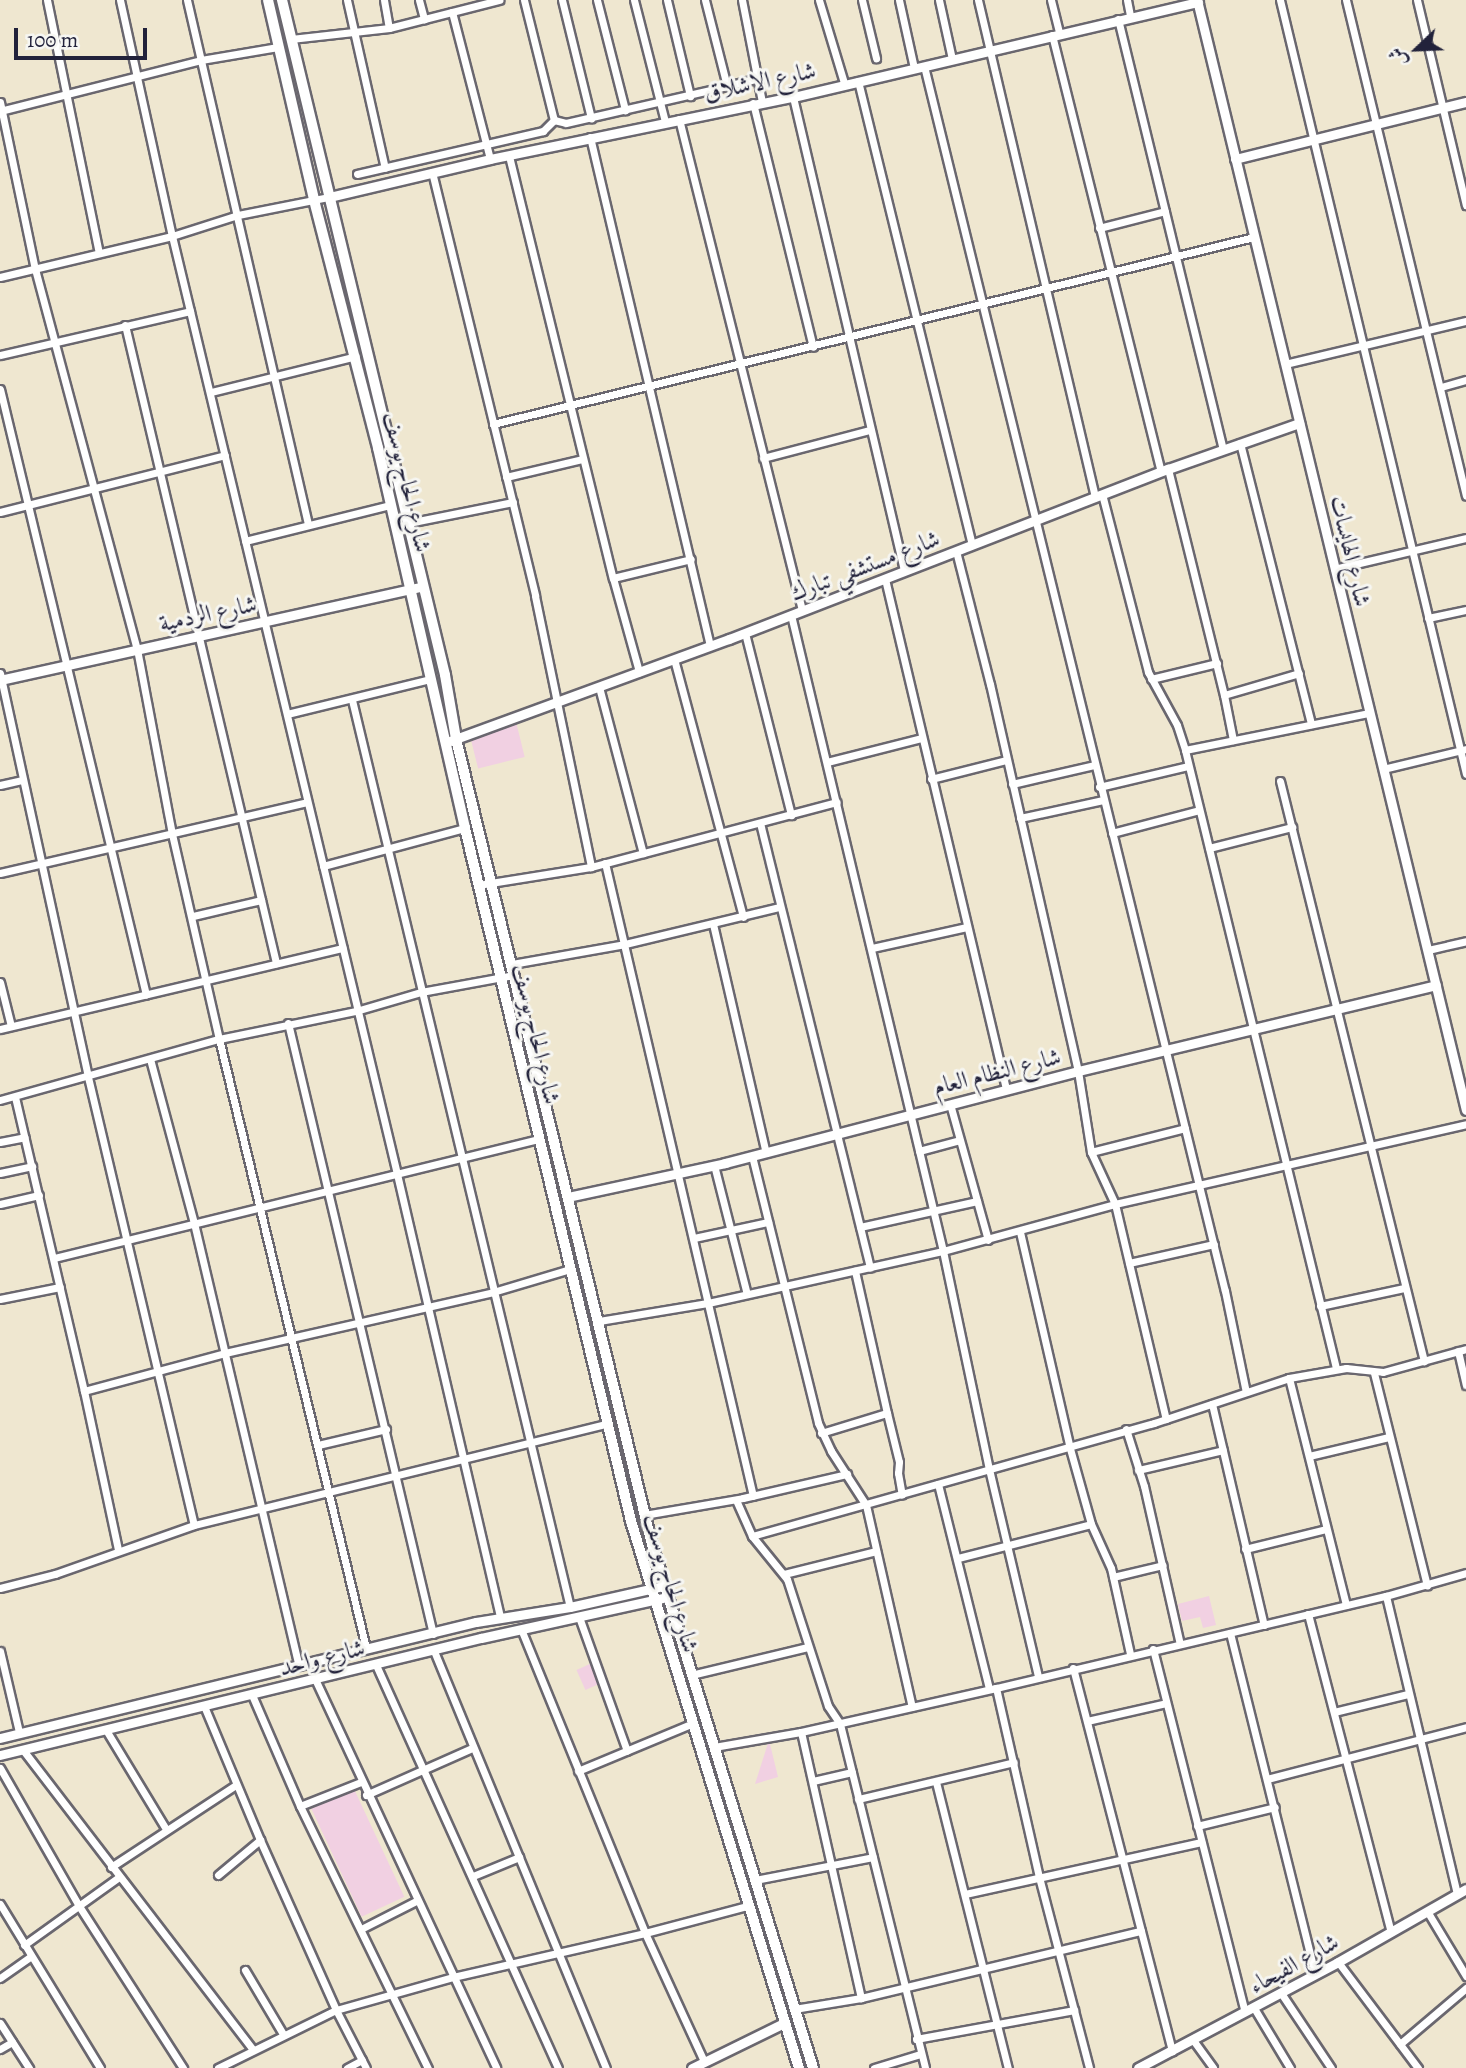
<!DOCTYPE html>
<meta charset="utf-8">
<style>
body{margin:0}
#map{position:relative;width:1466px;height:2068px;overflow:hidden;background:#efe7d0;font-family:Alegreya,Amiri,serif}
div>[style]{position:absolute}
[style*='--x']{left:calc(var(--x)*1px);top:calc(var(--y)*1px);width:calc(var(--w)*1px);rotate:calc(var(--a)*1deg)}
.built>*{inset:0;background:#f1d0e2;transform-origin:0 0}
.roads{filter:drop-shadow(2px 0 #6a676f) drop-shadow(-2px 0 #6a676f) drop-shadow(0 2px #6a676f) drop-shadow(0 -2px #6a676f)}
.minor>*{height:7px;margin:-3.5px;padding:0 3.5px;transform-origin:3.5px;border-radius:3.5px;background:#fff}
.tertiary>*{height:9px;margin:-4.5px;padding:0 4.5px;transform-origin:4.5px;border-radius:4.5px;background:#fff}
.secondary>*{height:10px;margin:-5px;padding:0 5px;transform-origin:5px;border-radius:5px;background:#fff}
span{translate:-50% -50%;white-space:nowrap;text-align:center;line-height:1.15;-webkit-text-stroke:6px #f6f6f2;paint-order:stroke}
.street-label{font-size:24px;color:#22223b}
.north{position:absolute;left:1382px;top:14px;width:70px;height:70px;-webkit-text-stroke:5px #f6f6f2;paint-order:stroke;rotate:247deg;font-size:19px;font-weight:700;line-height:28px;text-align:center;color:#22223b}
.north::after{content:'';display:block;margin:auto;width:24px;height:32px;background:#22223b;clip-path:polygon(50% 0,100% 100%,50% 72%,0 100%)}
.scale{position:absolute;left:14px;top:28px;width:133px;height:32px;box-sizing:border-box;border:4px solid #22223b;border-top:0;padding-left:9px;font-size:21px;line-height:24px;white-space:nowrap;color:#22223b;-webkit-text-stroke:5px #f6f6f2;paint-order:stroke}
</style>
<div id="map">
<div class="built">
<div style="left:516px;top:722px;width:36px;height:48px;rotate:76deg"></div>
<div style="clip-path:polygon(1209px 1596px,1216px 1625px,1203px 1628px,1200px 1617px,1182px 1621px,1178px 1604px)"></div>
<div style="left:592px;top:1663px;width:22px;height:17px;rotate:66deg"></div>
<div style="clip-path:polygon(769px 1740px,778px 1777px,755px 1784px)"></div>
<div style="left:354px;top:1789px;width:119px;height:47px;rotate:65deg"></div>
</div>
<div class="roads">
<div class="minor">
<div style="--x:47;--y:0;--w:258;--a:78.4"></div>
<div style="--x:120;--y:0;--w:242;--a:77.6"></div>
<div style="--x:172;--y:236;--w:965;--a:76.51"></div>
<div style="--x:397;--y:1174;--w:456;--a:76.9"></div>
<div style="--x:187;--y:0;--w:538;--a:77"></div>
<div style="--x:347;--y:0;--w:172;--a:77.3"></div>
<div style="--x:384;--y:0;--w:28;--a:80"></div>
<div style="--x:419;--y:0;--w:20;--a:75"></div>
<div style="--x:524;--y:0;--w:124;--a:76"></div>
<div style="--x:562;--y:0;--w:122;--a:76.2"></div>
<div style="--x:597;--y:0;--w:114;--a:75.7"></div>
<div style="--x:634;--y:0;--w:126;--a:75.7"></div>
<div style="--x:667;--y:0;--w:99;--a:76.5"></div>
<div style="--x:705;--y:0;--w:89;--a:75.7"></div>
<div style="--x:727;--y:86;--w:33;--a:-14"></div>
<div style="--x:742;--y:0;--w:104;--a:78.9"></div>
<div style="--x:819;--y:0;--w:87;--a:73.2"></div>
<div style="--x:862;--y:0;--w:60;--a:76.4"></div>
<div style="--x:899;--y:0;--w:70;--a:77.6"></div>
<div style="--x:939;--y:0;--w:60;--a:77.6"></div>
<div style="--x:978;--y:0;--w:511;--a:76.75"></div>
<div style="--x:1051;--y:0;--w:34;--a:76"></div>
<div style="--x:1127;--y:0;--w:16;--a:79"></div>
<div style="--x:1280;--y:0;--w:796;--a:76.49"></div>
<div style="--x:1346;--y:0;--w:510;--a:76.4"></div>
<div style="--x:1417;--y:0;--w:211;--a:76.6"></div>
<div style="--x:452;--y:12;--w:152;--a:75.5"></div>
<div style="--x:1118;--y:19;--w:443;--a:76.3"></div>
<div style="--x:1052;--y:35;--w:449;--a:76"></div>
<div style="--x:291;--y:39;--w:99;--a:-6.4"></div>
<div style="--x:389;--y:28;--w:114;--a:-14.3"></div>
<div style="--x:924;--y:66;--w:1261;--a:76.2"></div>
<div style="--x:1225;--y:1291;--w:103;--a:78.3"></div>
<div style="--x:858;--y:81;--w:478;--a:76.2"></div>
<div style="--x:793;--y:97;--w:487;--a:76.8"></div>
<div style="--x:0;--y:102;--w:171;--a:78.2"></div>
<div style="--x:35;--y:269;--w:393;--a:75"></div>
<div style="--x:137;--y:649;--w:188;--a:79.3"></div>
<div style="--x:172;--y:834;--w:210;--a:77.1"></div>
<div style="--x:219;--y:1039;--w:626;--a:76.43"></div>
<div style="--x:753;--y:103;--w:251;--a:76.2"></div>
<div style="--x:0;--y:111;--w:207;--a:-14.2"></div>
<div style="--x:201;--y:60;--w:78;--a:-9.6"></div>
<div style="--x:679;--y:119;--w:506;--a:75.94"></div>
<div style="--x:590;--y:137;--w:523;--a:76.73"></div>
<div style="--x:509;--y:156;--w:435;--a:76.2"></div>
<div style="--x:613;--y:578;--w:98;--a:74.5"></div>
<div style="--x:432;--y:172;--w:436;--a:76.3"></div>
<div style="--x:535;--y:596;--w:277;--a:78.3"></div>
<div style="--x:357;--y:174;--w:191;--a:-13"></div>
<div style="--x:543;--y:131;--w:16;--a:-45"></div>
<div style="--x:554;--y:120;--w:12;--a:14"></div>
<div style="--x:566;--y:123;--w:165;--a:-12.9"></div>
<div style="--x:1099;--y:228;--w:68;--a:-14.4"></div>
<div style="--x:0;--y:277;--w:177;--a:-13.4"></div>
<div style="--x:172;--y:236;--w:69;--a:-17.7"></div>
<div style="--x:238;--y:215;--w:93;--a:-11.2"></div>
<div style="--x:125;--y:325;--w:656;--a:76.68"></div>
<div style="--x:0;--y:355;--w:195;--a:-13"></div>
<div style="--x:1285;--y:364;--w:186;--a:-13.4"></div>
<div style="--x:1441;--y:387;--w:26;--a:-16"></div>
<div style="--x:0;--y:389;--w:623;--a:76.45"></div>
<div style="--x:211;--y:392;--w:149;--a:-13.9"></div>
<div style="--x:493;--y:424;--w:784;--a:-13.81"></div>
<div style="--x:1240;--y:443;--w:290;--a:75.8"></div>
<div style="--x:763;--y:458;--w:111;--a:-14.7"></div>
<div style="--x:1168;--y:469;--w:233;--a:76.1"></div>
<div style="--x:1224;--y:695;--w:78;--a:-16.3"></div>
<div style="--x:506;--y:477;--w:79;--a:-13.2"></div>
<div style="--x:1102;--y:494;--w:184;--a:75.5"></div>
<div style="--x:1148;--y:672;--w:60;--a:61.3"></div>
<div style="--x:1177;--y:725;--w:26;--a:72"></div>
<div style="--x:1185;--y:750;--w:636;--a:76.27"></div>
<div style="--x:0;--y:512;--w:232;--a:-14.2"></div>
<div style="--x:408;--y:523;--w:107;--a:-11.3"></div>
<div style="--x:245;--y:541;--w:150;--a:-13.9"></div>
<div style="--x:956;--y:551;--w:137;--a:75.7"></div>
<div style="--x:990;--y:684;--w:397;--a:77.2"></div>
<div style="--x:1078;--y:1071;--w:82;--a:80.9"></div>
<div style="--x:1091;--y:1152;--w:57;--a:65.2"></div>
<div style="--x:1115;--y:1204;--w:221;--a:76.7"></div>
<div style="--x:1334;--y:569;--w:136;--a:-13.2"></div>
<div style="--x:613;--y:578;--w:80;--a:-13.7"></div>
<div style="--x:885;--y:579;--w:524;--a:76.65"></div>
<div style="--x:791;--y:615;--w:654;--a:76.56"></div>
<div style="--x:943;--y:1251;--w:223;--a:78.1"></div>
<div style="--x:989;--y:1469;--w:213;--a:76.7"></div>
<div style="--x:1428;--y:618;--w:39;--a:-12"></div>
<div style="--x:745;--y:633;--w:188;--a:75.8"></div>
<div style="--x:674;--y:659;--w:267;--a:75"></div>
<div style="--x:0;--y:673;--w:413;--a:77.7"></div>
<div style="--x:88;--y:1077;--w:460;--a:76.7"></div>
<div style="--x:1151;--y:679;--w:68;--a:-13.6"></div>
<div style="--x:599;--y:687;--w:172;--a:75.2"></div>
<div style="--x:1224;--y:695;--w:46;--a:78.7"></div>
<div style="--x:352;--y:700;--w:933;--a:76.49"></div>
<div style="--x:287;--y:714;--w:148;--a:-13.7"></div>
<div style="--x:1185;--y:750;--w:188;--a:-11.4"></div>
<div style="--x:827;--y:762;--w:97;--a:-14.3"></div>
<div style="--x:1383;--y:769;--w:85;--a:-13.5"></div>
<div style="--x:931;--y:779;--w:77;--a:-14.2"></div>
<div style="--x:1280;--y:781;--w:598;--a:76.06"></div>
<div style="--x:1012;--y:784;--w:84;--a:-13"></div>
<div style="--x:0;--y:785;--w:22;--a:-13"></div>
<div style="--x:1099;--y:787;--w:91;--a:-13.3"></div>
<div style="--x:1020;--y:818;--w:85;--a:-12.2"></div>
<div style="--x:760;--y:823;--w:458;--a:76.1"></div>
<div style="--x:1112;--y:833;--w:90;--a:-14.8"></div>
<div style="--x:1209;--y:848;--w:86;--a:-14.2"></div>
<div style="--x:605;--y:863;--w:650;--a:76.84"></div>
<div style="--x:323;--y:866;--w:147;--a:-15"></div>
<div style="--x:0;--y:873;--w:315;--a:-13"></div>
<div style="--x:478;--y:885;--w:114;--a:-9.1"></div>
<div style="--x:591;--y:867;--w:254;--a:-14.8"></div>
<div style="--x:193;--y:916;--w:70;--a:-13.2"></div>
<div style="--x:713;--y:924;--w:235;--a:77"></div>
<div style="--x:872;--y:948;--w:97;--a:-12.5"></div>
<div style="--x:1428;--y:950;--w:39;--a:-13"></div>
<div style="--x:512;--y:964;--w:115;--a:-10"></div>
<div style="--x:625;--y:944;--w:158;--a:-13.5"></div>
<div style="--x:0;--y:982;--w:45;--a:76"></div>
<div style="--x:288;--y:1023;--w:628;--a:76.65"></div>
<div style="--x:0;--y:1029;--w:352;--a:-13.3"></div>
<div style="--x:150;--y:1059;--w:170;--a:75"></div>
<div style="--x:194;--y:1223;--w:452;--a:76.7"></div>
<div style="--x:15;--y:1097;--w:302;--a:76.8"></div>
<div style="--x:84;--y:1391;--w:163;--a:77.9"></div>
<div style="--x:0;--y:1100;--w:227;--a:-15.6"></div>
<div style="--x:219;--y:1039;--w:140;--a:-11.6"></div>
<div style="--x:356;--y:1011;--w:68;--a:-16.3"></div>
<div style="--x:421;--y:992;--w:95;--a:-10.4"></div>
<div style="--x:950;--y:1104;--w:141;--a:74.4"></div>
<div style="--x:0;--y:1142;--w:25;--a:-11"></div>
<div style="--x:919;--y:1151;--w:42;--a:-15"></div>
<div style="--x:1091;--y:1152;--w:97;--a:-14.3"></div>
<div style="--x:752;--y:1156;--w:275;--a:76.1"></div>
<div style="--x:818;--y:1423;--w:31;--a:65"></div>
<div style="--x:831;--y:1451;--w:64;--a:57.1"></div>
<div style="--x:866;--y:1505;--w:207;--a:77.2"></div>
<div style="--x:714;--y:1165;--w:133;--a:75.7"></div>
<div style="--x:0;--y:1173;--w:33;--a:-12"></div>
<div style="--x:0;--y:1204;--w:40;--a:-13"></div>
<div style="--x:860;--y:1227;--w:120;--a:-12.5"></div>
<div style="--x:1020;--y:1232;--w:219;--a:77"></div>
<div style="--x:1069;--y:1445;--w:82;--a:74.4"></div>
<div style="--x:1091;--y:1524;--w:48;--a:65.6"></div>
<div style="--x:1111;--y:1568;--w:88;--a:77.5"></div>
<div style="--x:694;--y:1238;--w:76;--a:-12.2"></div>
<div style="--x:54;--y:1258;--w:498;--a:-13.8"></div>
<div style="--x:1129;--y:1263;--w:87;--a:-12.6"></div>
<div style="--x:0;--y:1299;--w:61;--a:-11.3"></div>
<div style="--x:1320;--y:1306;--w:86;--a:-12.1"></div>
<div style="--x:599;--y:1321;--w:110;--a:-9.4"></div>
<div style="--x:708;--y:1303;--w:241;--a:-12.5"></div>
<div style="--x:943;--y:1251;--w:178;--a:-15.3"></div>
<div style="--x:1115;--y:1204;--w:360;--a:-12.8"></div>
<div style="--x:1458;--y:1351;--w:35;--a:77"></div>
<div style="--x:1374;--y:1373;--w:219;--a:76"></div>
<div style="--x:1289;--y:1378;--w:234;--a:75.9"></div>
<div style="--x:84;--y:1391;--w:146;--a:-15.1"></div>
<div style="--x:225;--y:1353;--w:275;--a:-12.8"></div>
<div style="--x:493;--y:1292;--w:80;--a:-16.6"></div>
<div style="--x:1212;--y:1404;--w:227;--a:76.8"></div>
<div style="--x:887;--y:1413;--w:50;--a:76.2"></div>
<div style="--x:899;--y:1462;--w:11;--a:95"></div>
<div style="--x:898;--y:1473;--w:22;--a:80"></div>
<div style="--x:1126;--y:1429;--w:60;--a:72.5"></div>
<div style="--x:1144;--y:1486;--w:162;--a:77.2"></div>
<div style="--x:821;--y:1433;--w:69;--a:-16.9"></div>
<div style="--x:887;--y:1413;--w:146;--a:-102.7"></div>
<div style="--x:318;--y:1445;--w:70;--a:-13.2"></div>
<div style="--x:1309;--y:1456;--w:82;--a:-13.4"></div>
<div style="--x:1138;--y:1470;--w:87;--a:-13.2"></div>
<div style="--x:938;--y:1484;--w:211;--a:76"></div>
<div style="--x:736;--y:1500;--w:39;--a:66"></div>
<div style="--x:752;--y:1536;--w:55;--a:50.9"></div>
<div style="--x:787;--y:1579;--w:133;--a:72.1"></div>
<div style="--x:828;--y:1706;--w:22;--a:56"></div>
<div style="--x:840;--y:1724;--w:354;--a:76.1"></div>
<div style="--x:644;--y:1515;--w:100;--a:-9.7"></div>
<div style="--x:743;--y:1498;--w:107;--a:-13"></div>
<div style="--x:752;--y:1536;--w:418;--a:-15.7"></div>
<div style="--x:1154;--y:1423;--w:142;--a:-18.4"></div>
<div style="--x:1289;--y:1378;--w:58;--a:-10"></div>
<div style="--x:1346;--y:1368;--w:37;--a:6"></div>
<div style="--x:1383;--y:1372;--w:86;--a:-15.5"></div>
<div style="--x:1245;--y:1549;--w:83;--a:-13.9"></div>
<div style="--x:958;--y:1558;--w:137;--a:-14.3"></div>
<div style="--x:784;--y:1574;--w:95;--a:-14"></div>
<div style="--x:1113;--y:1577;--w:51;--a:-13.5"></div>
<div style="--x:0;--y:1588;--w:57;--a:-14.3"></div>
<div style="--x:55;--y:1574;--w:147;--a:-19.4"></div>
<div style="--x:194;--y:1525;--w:426;--a:-13.8"></div>
<div style="--x:1386;--y:1596;--w:306;--a:76.6"></div>
<div style="--x:1308;--y:1614;--w:329;--a:75.4"></div>
<div style="--x:579;--y:1617;--w:142;--a:70.3"></div>
<div style="--x:521;--y:1629;--w:328;--a:67.8"></div>
<div style="--x:645;--y:1933;--w:141;--a:65.3"></div>
<div style="--x:1230;--y:1633;--w:351;--a:76"></div>
<div style="--x:1153;--y:1649;--w:374;--a:75.8"></div>
<div style="--x:0;--y:1651;--w:83;--a:76.8"></div>
<div style="--x:434;--y:1651;--w:451;--a:67.6"></div>
<div style="--x:376;--y:1665;--w:442;--a:65.7"></div>
<div style="--x:1073;--y:1668;--w:396;--a:75.5"></div>
<div style="--x:691;--y:1675;--w:120;--a:-13.5"></div>
<div style="--x:315;--y:1679;--w:429;--a:65"></div>
<div style="--x:996;--y:1688;--w:194;--a:77.2"></div>
<div style="--x:1039;--y:1877;--w:197;--a:75.3"></div>
<div style="--x:252;--y:1695;--w:121;--a:66.6"></div>
<div style="--x:300;--y:1806;--w:292;--a:64"></div>
<div style="--x:204;--y:1706;--w:145;--a:67.3"></div>
<div style="--x:260;--y:1840;--w:186;--a:65.9"></div>
<div style="--x:336;--y:2010;--w:65;--a:62.7"></div>
<div style="--x:1334;--y:1712;--w:76;--a:-13.7"></div>
<div style="--x:1087;--y:1721;--w:81;--a:-12.8"></div>
<div style="--x:106;--y:1730;--w:116;--a:58.8"></div>
<div style="--x:801;--y:1732;--w:273;--a:77.3"></div>
<div style="--x:714;--y:1747;--w:88;--a:-9.8"></div>
<div style="--x:801;--y:1732;--w:200;--a:-12.7"></div>
<div style="--x:996;--y:1688;--w:401;--a:-13.3"></div>
<div style="--x:1386;--y:1596;--w:83;--a:-16"></div>
<div style="--x:23;--y:1750;--w:378;--a:52.5"></div>
<div style="--x:0;--y:1768;--w:159;--a:60.2"></div>
<div style="--x:79;--y:1906;--w:193;--a:57.3"></div>
<div style="--x:578;--y:1771;--w:122;--a:-22.6"></div>
<div style="--x:1267;--y:1779;--w:206;--a:-14.6"></div>
<div style="--x:813;--y:1781;--w:40;--a:-13"></div>
<div style="--x:936;--y:1782;--w:295;--a:75.9"></div>
<div style="--x:366;--y:1795;--w:116;--a:-23.9"></div>
<div style="--x:858;--y:1799;--w:160;--a:-13.3"></div>
<div style="--x:300;--y:1806;--w:66;--a:-21.5"></div>
<div style="--x:1197;--y:1826;--w:80;--a:-13.7"></div>
<div style="--x:111;--y:1867;--w:149;--a:-33.3"></div>
<div style="--x:218;--y:1875;--w:55;--a:-39.8"></div>
<div style="--x:473;--y:1876;--w:50;--a:-22.4"></div>
<div style="--x:755;--y:1880;--w:120;--a:-11"></div>
<div style="--x:965;--y:1894;--w:242;--a:-12.4"></div>
<div style="--x:0;--y:1904;--w:192;--a:58.6"></div>
<div style="--x:1427;--y:1911;--w:76;--a:59"></div>
<div style="--x:361;--y:1929;--w:62;--a:-27"></div>
<div style="--x:24;--y:1945;--w:117;--a:-35.6"></div>
<div style="--x:1338;--y:1962;--w:133;--a:53"></div>
<div style="--x:245;--y:1970;--w:74;--a:59.3"></div>
<div style="--x:0;--y:1978;--w:38;--a:-35"></div>
<div style="--x:1281;--y:1993;--w:90;--a:56.3"></div>
<div style="--x:1254;--y:2008;--w:70;--a:59"></div>
<div style="--x:794;--y:2009;--w:68;--a:-9.3"></div>
<div style="--x:861;--y:1998;--w:288;--a:-13.5"></div>
<div style="--x:0;--y:2023;--w:54;--a:57.2"></div>
<div style="--x:916;--y:2039;--w:161;--a:-10.4"></div>
<div style="--x:1193;--y:2040;--w:34;--a:54"></div>
<div style="--x:1400;--y:2044;--w:87;--a:-40.3"></div>
<div style="--x:0;--y:2049;--w:14;--a:-30"></div>
<div style="--x:218;--y:2068;--w:131;--a:-26.2"></div>
<div style="--x:336;--y:2010;--w:122;--a:-15.8"></div>
<div style="--x:453;--y:1977;--w:197;--a:-12.9"></div>
<div style="--x:645;--y:1933;--w:106;--a:-14.8"></div>
<div style="--x:347;--y:2068;--w:17;--a:-28"></div>
<div style="--x:874;--y:2068;--w:48;--a:-16.9"></div>
</div>
<div class="tertiary">
<div style="--x:1197;--y:0;--w:1142;--a:76.38"></div>
<div style="--x:1235;--y:159;--w:238;--a:-13.9"></div>
<div style="--x:329;--y:197;--w:165;--a:-13.3"></div>
<div style="--x:490;--y:159;--w:309;--a:-11.6"></div>
<div style="--x:793;--y:97;--w:416;--a:-13.2"></div>
<div style="--x:0;--y:680;--w:433;--a:-12.5"></div>
<div style="--x:450;--y:741;--w:297;--a:-20.1"></div>
<div style="--x:729;--y:639;--w:471;--a:-21.2"></div>
<div style="--x:1168;--y:469;--w:139;--a:-19.3"></div>
<div style="--x:568;--y:1197;--w:161;--a:-12.2"></div>
<div style="--x:725;--y:1163;--w:365;--a:-14.6"></div>
<div style="--x:1078;--y:1071;--w:368;--a:-13.5"></div>
<div style="--x:0;--y:1738;--w:490;--a:-13.7"></div>
<div style="--x:476;--y:1622;--w:95;--a:-9.1"></div>
<div style="--x:570;--y:1607;--w:95;--a:-12.7"></div>
<div style="--x:0;--y:1755;--w:495;--a:-13.7"></div>
<div style="--x:481;--y:1638;--w:190;--a:-12.4"></div>
<div style="--x:692;--y:2068;--w:102;--a:-26.1"></div>
<div style="--x:1138;--y:2068;--w:226;--a:-27.9"></div>
<div style="--x:1338;--y:1962;--w:147;--a:-29.7"></div>
</div>
<div class="secondary">
<div style="--x:268;--y:0;--w:205;--a:77"></div>
<div style="--x:314;--y:200;--w:256;--a:75.5"></div>
<div style="--x:378;--y:448;--w:390;--a:77.1"></div>
<div style="--x:465;--y:828;--w:713;--a:76.53"></div>
<div style="--x:631;--y:1521;--w:572;--a:72.93"></div>
<div style="--x:282;--y:0;--w:694;--a:76.42"></div>
<div style="--x:445;--y:675;--w:65;--a:80.2"></div>
<div style="--x:456;--y:739;--w:825;--a:76.33"></div>
<div style="--x:651;--y:1541;--w:551;--a:72.91"></div>
</div>
</div>
<div class="street-label">
<span style="left:760px;top:82px;rotate:-12deg">شارع الاشلاق</span>
<span style="left:407px;top:482px;rotate:77deg">شارع الحاج يوسف</span>
<span style="left:1350px;top:551px;rotate:77deg">شارع الهايسات</span>
<span style="left:865px;top:566px;rotate:-21deg">شارع مستشفي تبارك</span>
<span style="left:208px;top:614px;rotate:-12deg">شارع الردمية</span>
<span style="left:536px;top:1034px;rotate:77deg">شارع الحاج يوسف</span>
<span style="left:997px;top:1072px;rotate:-14deg">شارع النظام العام</span>
<span style="left:671px;top:1583px;rotate:74deg">شارع الحاج يوسف</span>
<span style="left:322px;top:1658px;rotate:-14deg">شارع واحد</span>
<span style="left:1294px;top:1964px;rotate:-29deg">شارع الفيحاء</span>
</div>
<div class="north">ش</div>
<div class="scale">100 m</div>
</div>
